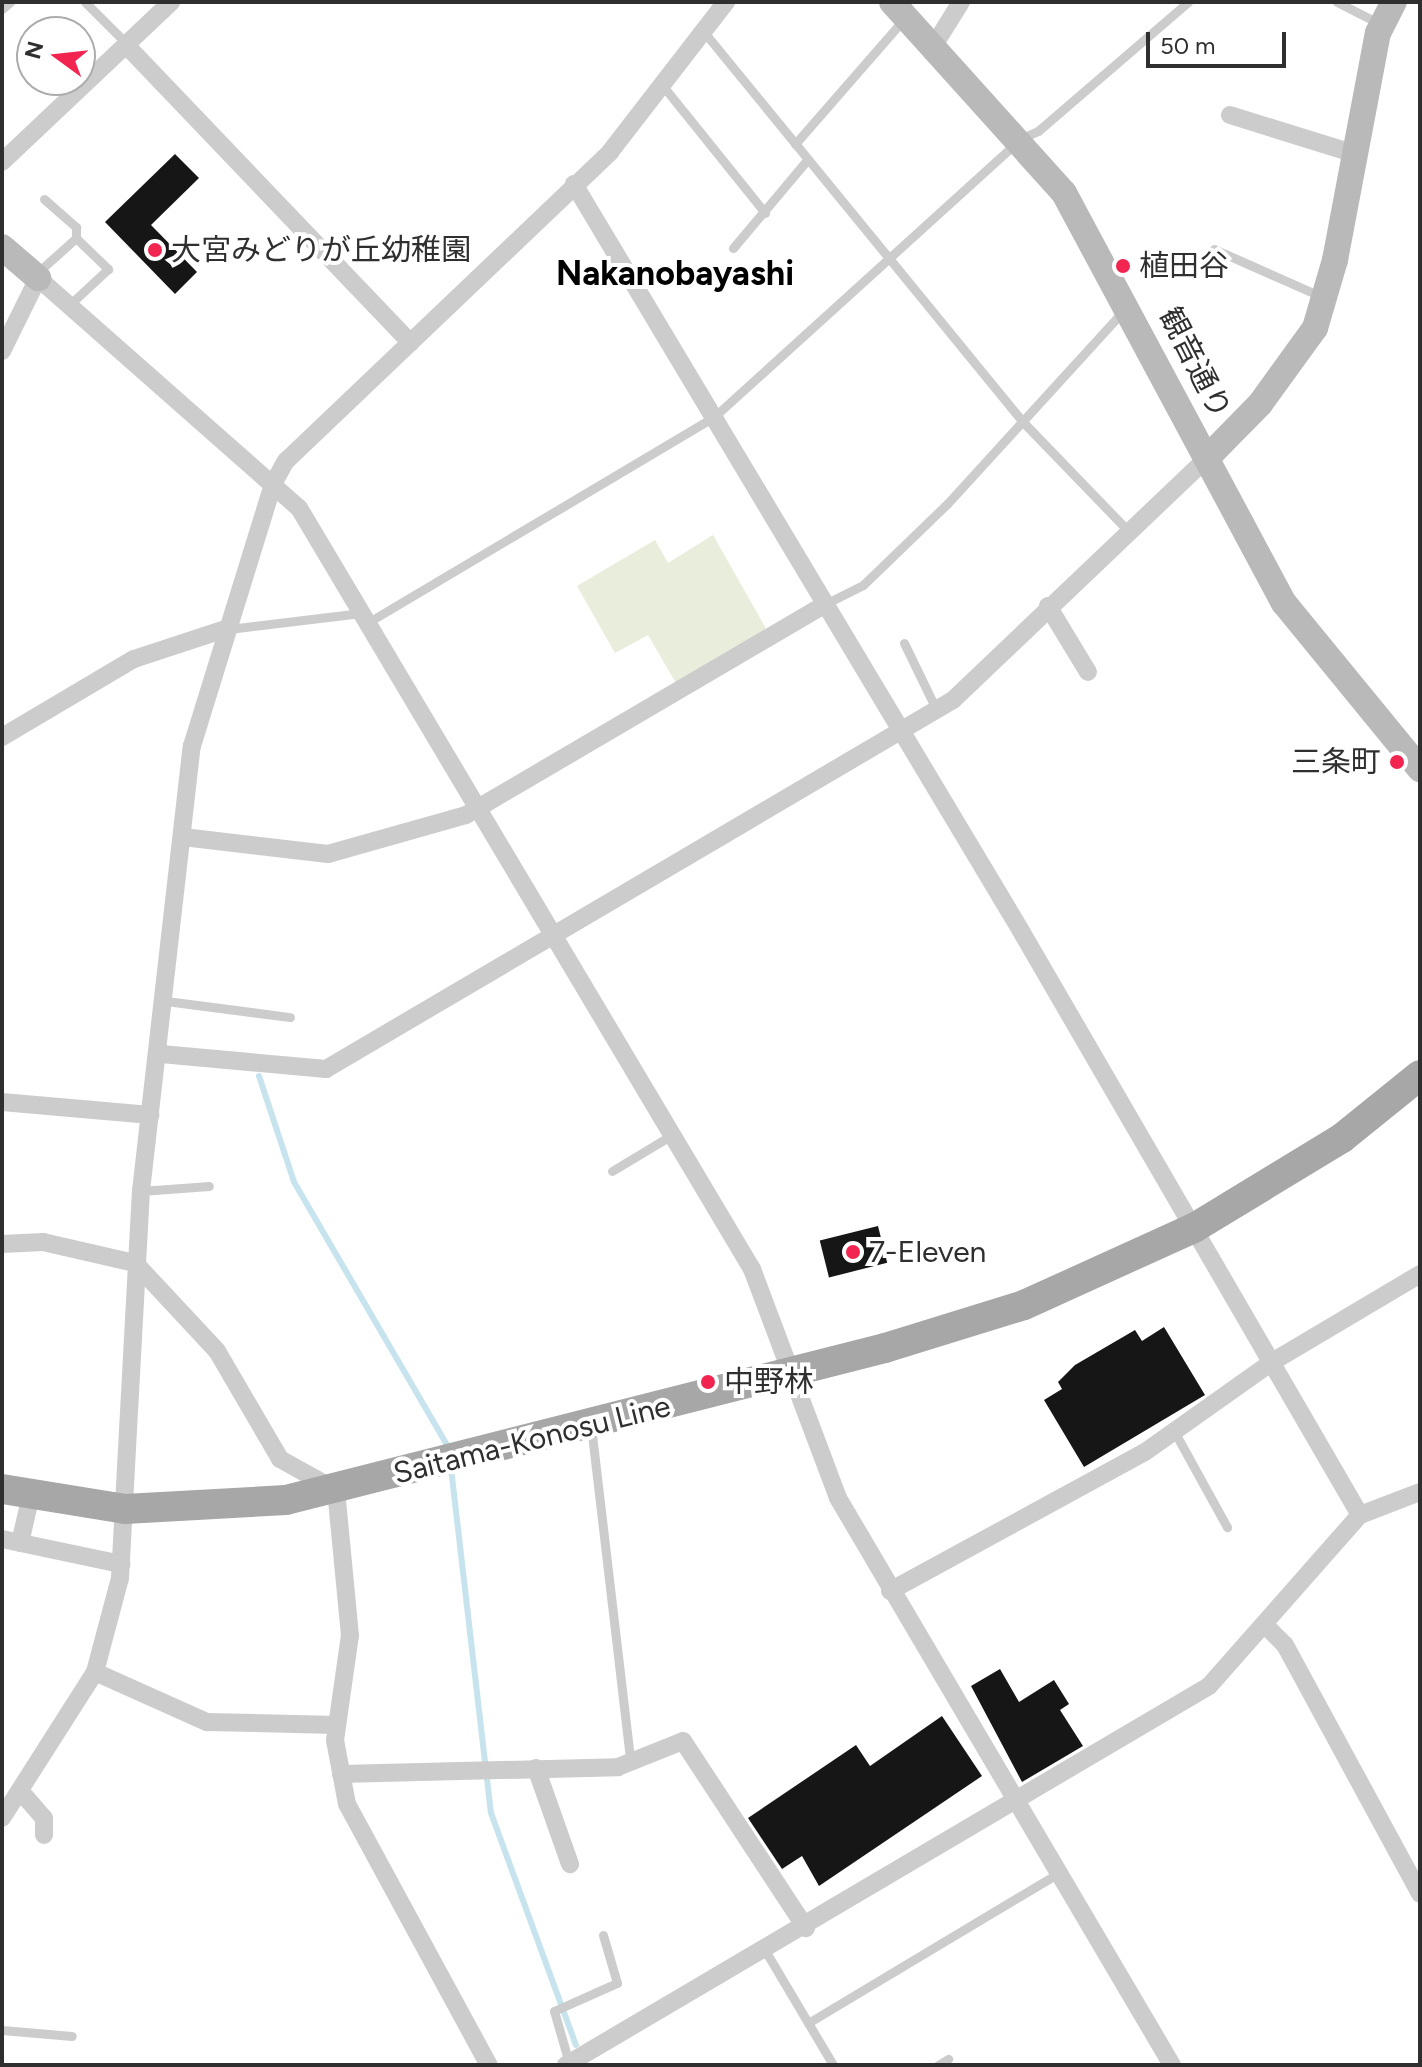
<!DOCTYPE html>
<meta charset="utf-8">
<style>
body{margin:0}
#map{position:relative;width:1422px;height:2067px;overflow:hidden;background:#fff;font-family:Figtree,"Noto Sans JP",sans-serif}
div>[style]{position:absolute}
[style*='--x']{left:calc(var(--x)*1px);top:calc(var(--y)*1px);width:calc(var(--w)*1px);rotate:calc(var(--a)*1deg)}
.green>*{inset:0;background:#e8eddc}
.stream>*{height:6px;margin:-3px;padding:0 3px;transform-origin:3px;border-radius:3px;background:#c7e4ee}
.building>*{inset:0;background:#161616;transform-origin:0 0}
.lane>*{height:9px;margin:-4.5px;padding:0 4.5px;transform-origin:4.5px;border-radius:4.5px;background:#ccc}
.street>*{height:18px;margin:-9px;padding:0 9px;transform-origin:9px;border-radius:9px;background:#ccc}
.secondary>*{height:26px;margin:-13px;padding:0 13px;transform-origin:13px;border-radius:13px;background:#b9b9b9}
.primary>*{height:30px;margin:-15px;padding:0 15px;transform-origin:15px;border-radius:15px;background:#a7a7a7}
.dots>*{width:22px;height:22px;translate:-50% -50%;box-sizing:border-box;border:4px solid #fff;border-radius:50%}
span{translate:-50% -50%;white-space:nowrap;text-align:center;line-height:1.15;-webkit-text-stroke:8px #fff;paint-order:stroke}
.poi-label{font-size:30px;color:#2f2f2f}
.left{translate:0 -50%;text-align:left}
.right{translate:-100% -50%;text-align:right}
.street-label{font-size:30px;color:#2f2f2f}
.quarter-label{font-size:34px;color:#000;font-weight:700}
.frame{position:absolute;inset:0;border:4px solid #2f2f2f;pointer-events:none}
.north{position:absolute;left:16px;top:16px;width:80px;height:80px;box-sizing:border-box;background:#fff;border:2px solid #acacac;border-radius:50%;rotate:285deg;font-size:22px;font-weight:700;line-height:32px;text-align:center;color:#2f2f2f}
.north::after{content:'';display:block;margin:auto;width:28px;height:36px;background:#f22551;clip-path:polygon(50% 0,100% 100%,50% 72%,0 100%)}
.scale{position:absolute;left:1146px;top:32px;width:140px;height:36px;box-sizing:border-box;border:4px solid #2f2f2f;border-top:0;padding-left:10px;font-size:24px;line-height:28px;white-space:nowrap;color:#2f2f2f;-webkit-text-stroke:6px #fff;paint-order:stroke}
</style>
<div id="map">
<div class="green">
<div style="clip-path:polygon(713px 535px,768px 632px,676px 683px,648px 635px,615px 653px,577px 586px,655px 540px,668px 563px)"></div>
</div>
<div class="stream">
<div style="--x:259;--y:1076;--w:112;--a:71.7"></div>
<div style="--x:294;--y:1182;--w:308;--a:59.8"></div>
<div style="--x:451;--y:1468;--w:347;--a:83.4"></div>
<div style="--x:491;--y:1813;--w:247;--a:69.9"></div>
</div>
<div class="building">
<div style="clip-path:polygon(175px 154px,199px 178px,151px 225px,197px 272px,175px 294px,105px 222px)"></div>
<div style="left:878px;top:1226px;width:38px;height:60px;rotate:76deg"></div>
<div style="clip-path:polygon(1164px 1327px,1205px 1395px,1084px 1467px,1044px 1400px,1062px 1389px,1058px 1382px,1075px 1365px,1135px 1330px,1142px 1341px)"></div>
<div style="clip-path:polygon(1000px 1669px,1019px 1702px,1054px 1680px,1069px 1704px,1060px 1710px,1083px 1746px,1022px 1782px,971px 1686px)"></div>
<div style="clip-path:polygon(942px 1716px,982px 1776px,819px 1886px,802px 1856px,782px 1869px,748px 1818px,856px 1745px,870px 1766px)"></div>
</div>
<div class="lane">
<div style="--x:85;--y:2;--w:59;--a:45"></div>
<div style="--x:1337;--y:2;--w:48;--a:27.1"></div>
<div style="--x:2;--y:9;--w:11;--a:-41"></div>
<div style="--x:704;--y:32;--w:504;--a:50.72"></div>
<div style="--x:1023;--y:422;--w:156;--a:46"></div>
<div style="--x:663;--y:86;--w:163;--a:51.2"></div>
<div style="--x:795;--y:144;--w:166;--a:-48.9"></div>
<div style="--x:44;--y:199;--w:43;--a:41.2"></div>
<div style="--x:76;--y:227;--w:11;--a:90"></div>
<div style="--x:733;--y:248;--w:116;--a:-49.9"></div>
<div style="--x:1214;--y:249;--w:116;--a:23.9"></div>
<div style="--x:37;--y:273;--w:52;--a:-41.9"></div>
<div style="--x:76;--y:238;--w:45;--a:44.1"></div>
<div style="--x:108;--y:269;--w:54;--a:137.2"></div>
<div style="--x:825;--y:604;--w:42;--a:-26.6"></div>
<div style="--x:863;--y:585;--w:117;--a:-44"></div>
<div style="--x:947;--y:504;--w:263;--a:-47.6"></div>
<div style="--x:367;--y:623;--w:405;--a:-30.7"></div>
<div style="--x:715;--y:416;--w:412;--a:-42.2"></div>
<div style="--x:1020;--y:139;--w:20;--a:-24"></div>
<div style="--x:1038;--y:131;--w:198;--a:-40.7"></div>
<div style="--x:229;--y:629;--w:133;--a:-6.9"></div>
<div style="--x:904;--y:643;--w:76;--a:64.1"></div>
<div style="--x:166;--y:1001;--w:125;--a:7.4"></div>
<div style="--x:612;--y:1171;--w:70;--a:-31"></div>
<div style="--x:141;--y:1191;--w:68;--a:-4.2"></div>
<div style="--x:591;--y:1426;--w:340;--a:83.3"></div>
<div style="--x:1174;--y:1431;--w:110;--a:61.1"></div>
<div style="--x:766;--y:1952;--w:131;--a:59.3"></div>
<div style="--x:808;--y:2023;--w:292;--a:-30.9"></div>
<div style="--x:2;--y:2030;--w:70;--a:4.9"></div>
<div style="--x:569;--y:2063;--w:54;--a:-106.1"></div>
<div style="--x:554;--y:2011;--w:69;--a:-24"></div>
<div style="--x:617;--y:1983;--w:50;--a:-106.3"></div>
<div style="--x:938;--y:2065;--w:12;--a:-31"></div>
</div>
<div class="street">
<div style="--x:126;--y:45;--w:412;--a:46.3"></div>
<div style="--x:933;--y:47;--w:53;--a:-58.1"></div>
<div style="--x:1230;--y:115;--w:131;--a:17.3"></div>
<div style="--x:2;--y:162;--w:233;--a:-43.4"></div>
<div style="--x:574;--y:184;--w:871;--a:59.1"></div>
<div style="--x:1021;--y:931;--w:675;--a:59.87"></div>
<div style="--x:2;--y:351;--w:81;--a:-63.7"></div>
<div style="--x:38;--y:278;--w:348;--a:41.4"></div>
<div style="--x:299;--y:508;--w:886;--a:59.24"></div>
<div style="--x:752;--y:1269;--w:245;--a:69.4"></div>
<div style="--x:838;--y:1498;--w:658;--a:59.5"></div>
<div style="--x:1048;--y:606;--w:77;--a:58.8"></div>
<div style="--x:2;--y:737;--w:153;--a:-30.6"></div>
<div style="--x:134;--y:659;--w:96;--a:-18.2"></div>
<div style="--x:183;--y:837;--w:146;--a:6.7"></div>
<div style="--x:328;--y:854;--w:143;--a:-15.8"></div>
<div style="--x:466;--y:815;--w:416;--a:-30.4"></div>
<div style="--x:161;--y:1054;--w:166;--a:5.2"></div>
<div style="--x:326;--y:1069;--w:728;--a:-30.48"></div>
<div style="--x:953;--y:700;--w:352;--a:-43.6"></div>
<div style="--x:2;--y:1102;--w:149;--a:5"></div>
<div style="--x:2;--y:1244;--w:41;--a:-2.8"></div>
<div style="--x:43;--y:1242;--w:94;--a:12.9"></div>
<div style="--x:135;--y:1263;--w:120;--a:47"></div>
<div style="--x:217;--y:1351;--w:125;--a:59.7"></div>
<div style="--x:280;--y:1459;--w:64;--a:29"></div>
<div style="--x:336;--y:1490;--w:146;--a:84.5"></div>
<div style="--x:350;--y:1635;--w:106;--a:98.1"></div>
<div style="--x:335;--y:1740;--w:65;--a:79.4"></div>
<div style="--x:347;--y:1804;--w:297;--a:61.5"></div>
<div style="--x:2;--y:1539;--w:122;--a:11.9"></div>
<div style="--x:20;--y:1543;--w:49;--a:-77.1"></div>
<div style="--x:890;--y:1591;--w:290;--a:-28.6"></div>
<div style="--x:1145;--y:1452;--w:156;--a:-35.3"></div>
<div style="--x:1272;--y:1362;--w:172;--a:-30.7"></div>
<div style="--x:1265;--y:1625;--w:28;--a:45"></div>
<div style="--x:1285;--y:1645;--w:283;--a:61.5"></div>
<div style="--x:95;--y:1672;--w:123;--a:24.1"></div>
<div style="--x:207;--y:1722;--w:129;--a:1.3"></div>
<div style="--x:536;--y:1768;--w:102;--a:70.5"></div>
<div style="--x:341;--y:1774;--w:277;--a:-1.4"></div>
<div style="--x:618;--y:1767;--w:70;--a:-21.8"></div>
<div style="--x:683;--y:1741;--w:224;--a:56.7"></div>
<div style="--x:22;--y:1793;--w:33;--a:49"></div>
<div style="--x:44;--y:1818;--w:17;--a:90"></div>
<div style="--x:2;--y:1818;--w:173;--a:-57.5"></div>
<div style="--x:95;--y:1672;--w:97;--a:-75.1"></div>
<div style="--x:120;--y:1578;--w:388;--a:-86.9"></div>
<div style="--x:141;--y:1191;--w:448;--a:-83.5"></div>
<div style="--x:192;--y:746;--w:274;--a:-72.8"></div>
<div style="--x:273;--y:484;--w:26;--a:-61"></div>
<div style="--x:286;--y:461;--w:448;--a:-43.6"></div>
<div style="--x:610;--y:152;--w:190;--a:-52.3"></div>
<div style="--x:566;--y:2065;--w:746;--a:-30.52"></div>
<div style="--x:1209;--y:1686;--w:228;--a:-48.6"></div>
<div style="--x:1360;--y:1515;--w:64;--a:-21"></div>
</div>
<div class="secondary">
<div style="--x:892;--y:2;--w:257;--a:48"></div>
<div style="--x:1064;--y:193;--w:465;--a:61.8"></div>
<div style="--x:1284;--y:603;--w:215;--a:50.7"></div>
<div style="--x:2;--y:247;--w:48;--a:40.7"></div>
<div style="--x:1208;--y:457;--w:74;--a:-45.5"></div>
<div style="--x:1260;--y:404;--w:94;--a:-54.1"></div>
<div style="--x:1315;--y:328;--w:71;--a:-73.6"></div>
<div style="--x:1335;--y:260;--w:231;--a:-79.3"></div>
<div style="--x:1378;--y:33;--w:35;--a:-63"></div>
</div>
<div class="primary">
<div style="--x:2;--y:1489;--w:125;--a:9.2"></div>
<div style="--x:125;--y:1509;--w:161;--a:-3.2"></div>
<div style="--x:286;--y:1500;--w:618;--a:-14.24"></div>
<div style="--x:885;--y:1348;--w:145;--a:-17.2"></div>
<div style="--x:1024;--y:1305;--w:187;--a:-24.4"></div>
<div style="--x:1194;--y:1228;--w:173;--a:-31.3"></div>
<div style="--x:1342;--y:1138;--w:100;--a:-38.9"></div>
</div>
<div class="dots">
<div style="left:155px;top:250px;background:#f22551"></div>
<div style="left:1123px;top:266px;background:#f22551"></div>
<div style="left:1397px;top:762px;background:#f22551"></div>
<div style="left:853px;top:1252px;background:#f22551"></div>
<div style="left:708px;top:1382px;background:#f22551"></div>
</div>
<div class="poi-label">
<span class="left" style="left:171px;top:250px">大宮みどりが丘幼稚園</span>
<span class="left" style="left:1139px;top:266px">植田谷</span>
<span class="right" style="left:1381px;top:762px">三条町</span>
<span class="left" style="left:869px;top:1252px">7-Eleven</span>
<span class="left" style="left:724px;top:1382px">中野林</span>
</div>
<div class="street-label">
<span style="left:1195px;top:363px;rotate:63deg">観音通り</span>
<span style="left:532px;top:1440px;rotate:-14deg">Saitama-Konosu Line</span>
</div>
<div class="quarter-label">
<span style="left:675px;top:274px">Nakanobayashi</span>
</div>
<div class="frame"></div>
<div class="north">N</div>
<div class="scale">50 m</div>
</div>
